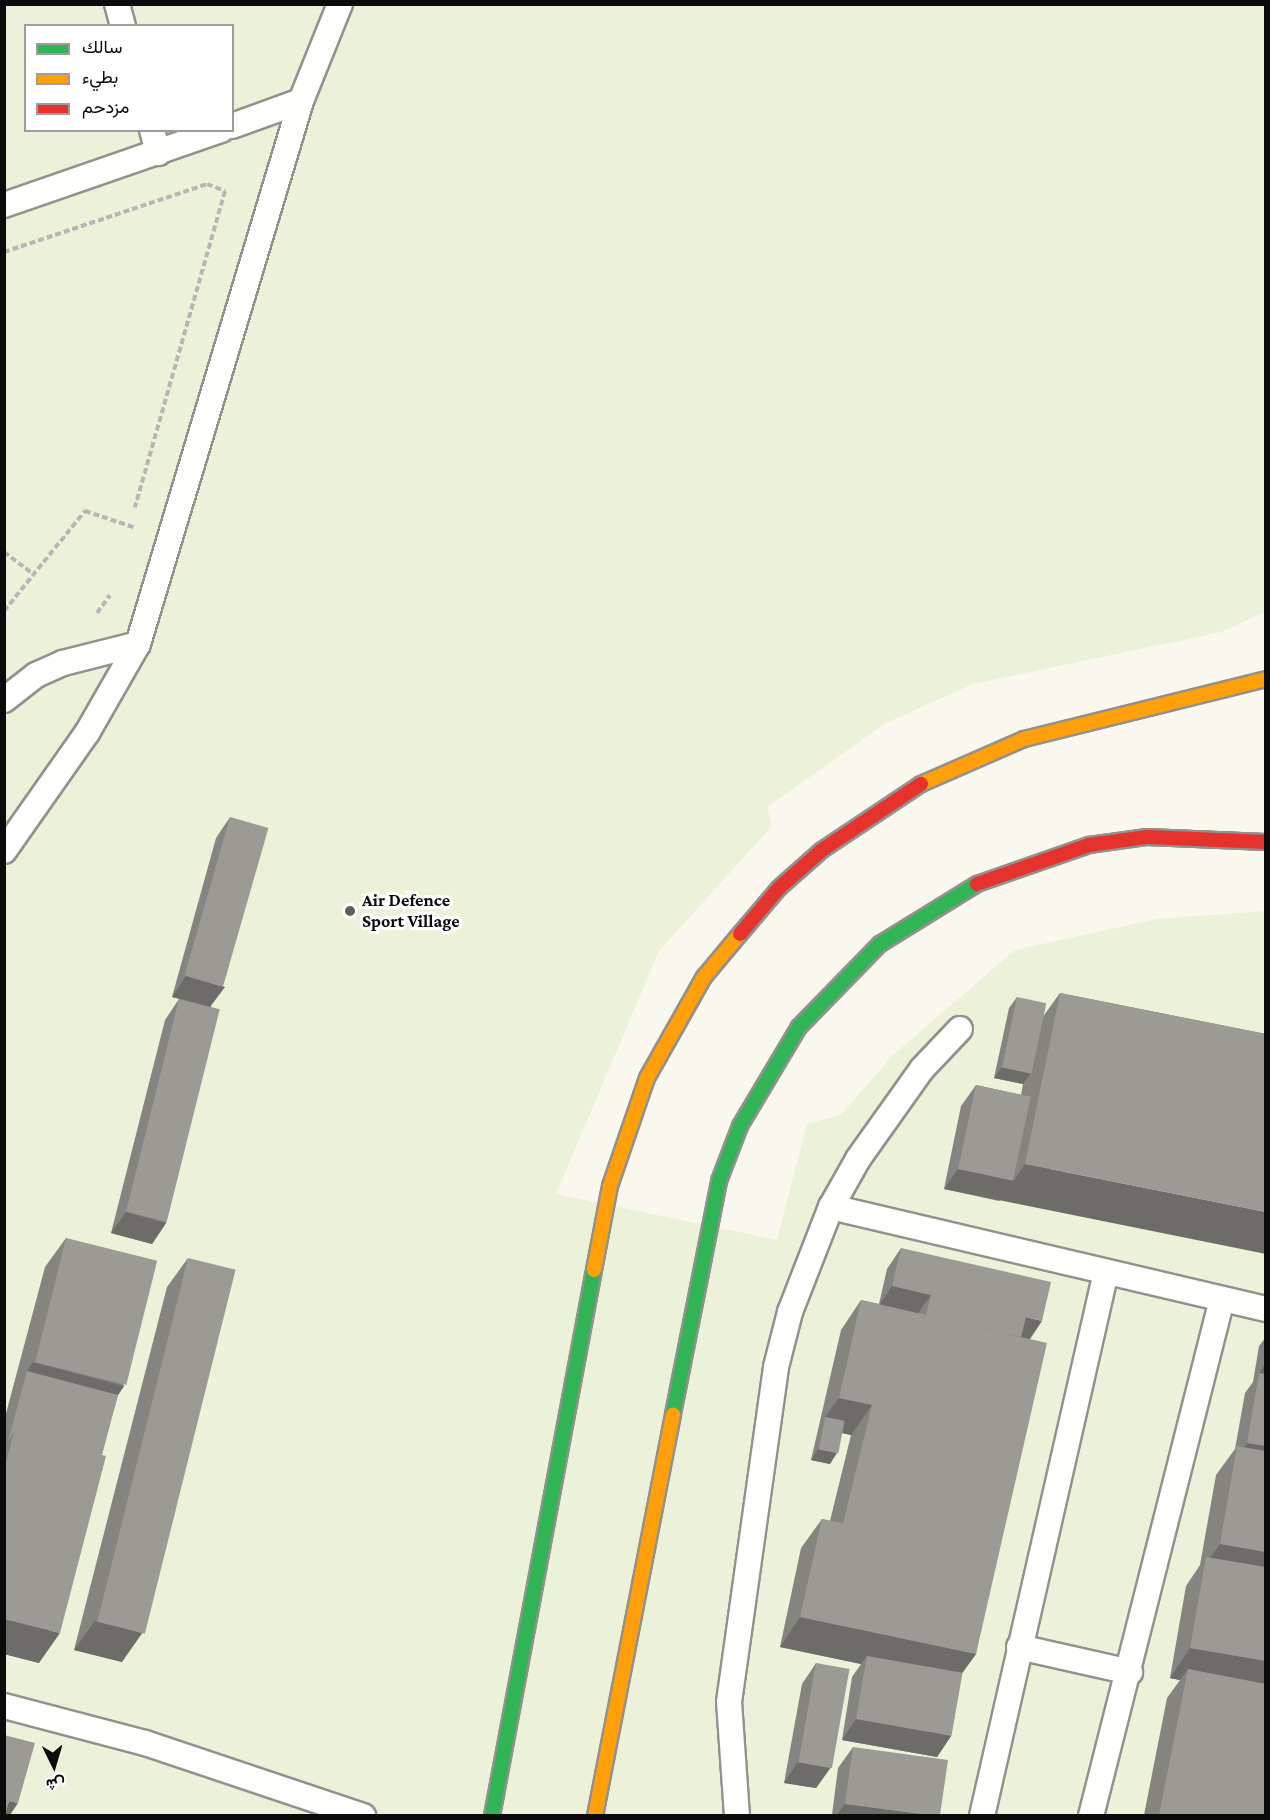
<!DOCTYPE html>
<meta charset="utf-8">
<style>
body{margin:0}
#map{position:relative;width:1270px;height:1820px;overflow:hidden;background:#faf7ee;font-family:"Crimson Pro",Vazirmatn,serif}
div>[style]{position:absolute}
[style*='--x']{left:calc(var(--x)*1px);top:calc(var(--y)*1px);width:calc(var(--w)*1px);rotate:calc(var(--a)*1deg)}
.pitch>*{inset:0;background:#ebf2d9}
.path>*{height:4px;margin-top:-2px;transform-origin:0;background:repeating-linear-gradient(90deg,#b7b6b5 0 6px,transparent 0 9px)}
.roads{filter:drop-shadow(2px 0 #93918d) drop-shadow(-2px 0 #93918d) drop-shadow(0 2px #93918d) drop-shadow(0 -2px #93918d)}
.lane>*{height:24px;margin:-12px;padding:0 12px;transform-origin:12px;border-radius:12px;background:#fefefc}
.fast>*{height:14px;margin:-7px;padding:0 7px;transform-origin:7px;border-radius:7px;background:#30b455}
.slow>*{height:14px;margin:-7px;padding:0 7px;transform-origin:7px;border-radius:7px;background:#ff9f0a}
.jam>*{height:14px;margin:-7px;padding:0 7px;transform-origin:7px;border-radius:7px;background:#e5322d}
.wall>*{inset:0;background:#86847f}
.shaded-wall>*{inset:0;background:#6d6c68}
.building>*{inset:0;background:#9c9a94;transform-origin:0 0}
.dots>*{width:16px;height:16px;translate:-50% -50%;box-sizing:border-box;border:3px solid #fff;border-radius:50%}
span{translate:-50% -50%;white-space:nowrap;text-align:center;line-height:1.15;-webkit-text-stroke:6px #fff;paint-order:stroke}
.poi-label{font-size:18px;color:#0b0b0b;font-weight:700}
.left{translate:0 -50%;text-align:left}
.frame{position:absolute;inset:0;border:6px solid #0b0b0b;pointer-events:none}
.legend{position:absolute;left:24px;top:24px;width:210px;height:108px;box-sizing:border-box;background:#fff;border:2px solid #9d9d9d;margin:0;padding:8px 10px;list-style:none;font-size:18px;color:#0b0b0b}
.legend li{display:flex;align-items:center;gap:12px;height:30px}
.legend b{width:30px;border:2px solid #9d9d9d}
.north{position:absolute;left:24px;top:1736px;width:60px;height:60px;-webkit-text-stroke:4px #fff;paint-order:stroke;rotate:175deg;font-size:16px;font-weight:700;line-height:24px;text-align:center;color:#0b0b0b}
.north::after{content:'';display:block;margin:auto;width:21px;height:27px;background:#0b0b0b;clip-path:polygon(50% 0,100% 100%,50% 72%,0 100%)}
</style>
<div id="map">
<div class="pitch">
<div style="clip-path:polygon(evenodd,5px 5px,1265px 5px,1265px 612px,1221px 632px,973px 684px,886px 723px,767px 807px,772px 826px,659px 951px,556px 1194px,777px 1240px,807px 1124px,841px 1115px,892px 1056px,1015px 950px,1157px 919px,1265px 911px,1265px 1815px,5px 1816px,5px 5px,26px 26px,232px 26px,232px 130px,26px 130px,26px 26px)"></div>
</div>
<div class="path">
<div style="--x:4;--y:252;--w:214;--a:-18.5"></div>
<div style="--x:207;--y:184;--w:19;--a:21"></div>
<div style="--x:225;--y:191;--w:329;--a:105.9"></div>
<div style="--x:4;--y:552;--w:38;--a:37"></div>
<div style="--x:4;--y:611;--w:129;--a:-51"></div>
<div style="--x:85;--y:511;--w:51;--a:18.4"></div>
<div style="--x:97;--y:613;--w:22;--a:-54"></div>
</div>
<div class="roads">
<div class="lane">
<div style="--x:117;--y:4;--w:23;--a:75"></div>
<div style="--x:232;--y:126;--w:73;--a:-19.9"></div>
<div style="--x:301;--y:101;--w:105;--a:-68.1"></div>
<div style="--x:152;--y:130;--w:24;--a:75"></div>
<div style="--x:4;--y:205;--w:230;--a:-19.1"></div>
<div style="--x:4;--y:700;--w:41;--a:-38"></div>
<div style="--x:36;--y:675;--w:30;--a:-24"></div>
<div style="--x:63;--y:663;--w:77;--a:-14.2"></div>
<div style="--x:4;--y:851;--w:144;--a:-54.9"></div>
<div style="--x:87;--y:733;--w:103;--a:-60.2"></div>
<div style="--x:138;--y:644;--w:567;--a:-73.29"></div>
<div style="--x:831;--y:1207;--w:447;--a:13.2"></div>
<div style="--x:1019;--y:1647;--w:114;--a:12.7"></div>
<div style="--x:4;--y:1706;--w:146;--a:14.7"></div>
<div style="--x:145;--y:1743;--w:230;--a:18.5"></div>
<div style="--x:737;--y:1816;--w:114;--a:-94"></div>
<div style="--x:729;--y:1702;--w:338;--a:-82"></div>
<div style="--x:776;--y:1367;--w:57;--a:-75.7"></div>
<div style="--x:790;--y:1312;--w:113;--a:-68.7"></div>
<div style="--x:831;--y:1207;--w:55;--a:-60.6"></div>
<div style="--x:858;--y:1159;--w:110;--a:-54.6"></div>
<div style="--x:922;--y:1069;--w:55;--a:-46.5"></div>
<div style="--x:982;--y:1816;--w:558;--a:-77.16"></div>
<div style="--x:1091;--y:1816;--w:533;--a:-75.78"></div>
</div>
<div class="fast">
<div style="--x:673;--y:1414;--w:237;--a:-78.8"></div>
<div style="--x:719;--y:1181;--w:59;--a:-69.1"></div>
<div style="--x:740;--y:1126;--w:115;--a:-59.2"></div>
<div style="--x:799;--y:1027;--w:116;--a:-45.7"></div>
<div style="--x:880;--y:944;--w:114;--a:-31.7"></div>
<div style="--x:492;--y:1816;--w:555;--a:-79.42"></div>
</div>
<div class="slow">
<div style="--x:921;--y:784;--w:112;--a:-23.6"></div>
<div style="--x:1024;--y:739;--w:249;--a:-13.9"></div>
<div style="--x:594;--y:1270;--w:86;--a:-79.2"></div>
<div style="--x:610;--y:1186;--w:114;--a:-71.1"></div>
<div style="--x:647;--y:1078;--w:116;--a:-60.6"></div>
<div style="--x:704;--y:977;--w:56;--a:-50.1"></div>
<div style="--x:595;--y:1816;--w:409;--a:-79"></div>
</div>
<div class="jam">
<div style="--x:977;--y:884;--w:119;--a:-19.2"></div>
<div style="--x:1089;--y:845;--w:59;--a:-7.9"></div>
<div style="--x:1147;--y:837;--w:119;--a:2.4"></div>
<div style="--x:740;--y:934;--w:60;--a:-49.7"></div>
<div style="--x:779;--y:888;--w:57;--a:-41.5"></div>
<div style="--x:822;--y:850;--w:119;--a:-33.7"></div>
</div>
</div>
<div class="wall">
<div style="clip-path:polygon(230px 817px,211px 1006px,166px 1223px,152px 1244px,111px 1233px,165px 1020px,179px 999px,181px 999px,172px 997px,216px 838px)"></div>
<div style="clip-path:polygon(1060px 993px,1266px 1034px,999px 1201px,944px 1189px,961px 1106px,976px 1085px,1021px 1095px,1023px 1084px,994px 1078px,1009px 1008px,1017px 997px,1042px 1018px)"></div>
<div style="clip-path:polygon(66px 1238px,124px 1386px,118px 1395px,39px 1663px,4px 1654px,4px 1421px,45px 1267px)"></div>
<div style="clip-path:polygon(901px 1248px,1029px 1339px,976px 1654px,962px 1673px,951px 1736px,937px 1757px,842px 1740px,852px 1677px,861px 1664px,780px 1647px,801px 1548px,822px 1519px,830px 1521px,851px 1435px,842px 1433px,830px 1464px,811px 1460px,841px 1330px,861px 1300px,879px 1304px,887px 1269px)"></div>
<div style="clip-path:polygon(188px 1258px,122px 1662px,74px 1650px,167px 1287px)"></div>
<div style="clip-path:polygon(1266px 1337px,1266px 1815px,1144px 1815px,1167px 1698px,1180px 1680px,1170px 1678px,1186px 1586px,1200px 1565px,1216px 1475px,1235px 1449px,1245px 1393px,1253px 1382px,1259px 1346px)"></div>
<div style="clip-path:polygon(816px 1663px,831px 1767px,816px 1788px,784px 1783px,802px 1684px)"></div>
<div style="clip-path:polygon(853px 1747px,940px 1815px,832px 1815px,838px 1768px)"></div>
</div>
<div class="shaded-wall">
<div style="clip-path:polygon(186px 976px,225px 987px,210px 1007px,172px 997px)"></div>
<div style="clip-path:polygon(1002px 1067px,1031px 1073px,1023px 1084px,994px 1078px)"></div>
<div style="clip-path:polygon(1025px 1164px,1266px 1212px,1266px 1254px,944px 1189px,958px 1169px,1014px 1180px)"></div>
<div style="clip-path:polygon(126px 1212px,166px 1223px,152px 1244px,111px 1233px)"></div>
<div style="clip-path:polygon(892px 1286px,931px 1295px,916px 1316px,878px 1307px)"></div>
<div style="clip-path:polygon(1026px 1317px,1042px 1321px,1028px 1342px,1011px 1338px)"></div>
<div style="clip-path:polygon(33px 1362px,124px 1386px,104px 1416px,27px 1371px)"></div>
<div style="clip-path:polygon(1266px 1363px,1266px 1384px,1259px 1373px,1253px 1382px)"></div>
<div style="clip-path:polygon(839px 1398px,872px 1405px,851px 1435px,823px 1429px,825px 1417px)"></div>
<div style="clip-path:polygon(1247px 1443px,1266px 1446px,1266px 1470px,1235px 1460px)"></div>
<div style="clip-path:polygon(818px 1449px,837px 1453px,830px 1464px,811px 1460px)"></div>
<div style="clip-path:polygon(1220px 1544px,1266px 1552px,1266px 1586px,1205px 1565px)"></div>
<div style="clip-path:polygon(800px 1617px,976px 1654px,955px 1683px,867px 1656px,861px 1664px,780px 1647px)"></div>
<div style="clip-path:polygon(4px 1619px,60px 1633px,39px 1663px,4px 1654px)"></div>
<div style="clip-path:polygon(95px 1621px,143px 1632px,122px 1662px,74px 1650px)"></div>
<div style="clip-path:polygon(1190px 1648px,1266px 1661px,1266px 1695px,1188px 1669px,1180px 1680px,1170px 1678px)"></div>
<div style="clip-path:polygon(856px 1719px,951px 1736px,937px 1757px,842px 1740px)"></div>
<div style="clip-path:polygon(798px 1762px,831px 1767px,816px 1788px,784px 1783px)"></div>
<div style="clip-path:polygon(9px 1801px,18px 1803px,10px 1815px,4px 1815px)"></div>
<div style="clip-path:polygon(845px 1804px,928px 1815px,837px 1815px)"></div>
</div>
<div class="building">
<div style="left:230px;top:817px;width:40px;height:165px;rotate:16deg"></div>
<div style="clip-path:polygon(1060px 993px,1266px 1034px,1266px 1212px,1025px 1164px)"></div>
<div style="left:1017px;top:997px;width:30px;height:72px;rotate:12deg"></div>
<div style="left:179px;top:999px;width:42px;height:219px;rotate:14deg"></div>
<div style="left:976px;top:1085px;width:56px;height:86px;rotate:12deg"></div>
<div style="left:66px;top:1238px;width:94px;height:128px;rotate:14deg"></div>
<div style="clip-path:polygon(901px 1248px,1051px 1282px,1042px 1321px,1026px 1317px,1021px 1337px,926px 1315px,931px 1295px,892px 1286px)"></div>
<div style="left:188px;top:1258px;width:49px;height:375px;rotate:14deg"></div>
<div style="clip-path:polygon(861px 1300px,1047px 1343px,976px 1654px,800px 1617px,822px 1519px,843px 1523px,872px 1405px,839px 1398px)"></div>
<div style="clip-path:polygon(27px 1371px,118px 1395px,102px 1455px,14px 1432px,8px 1441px)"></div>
<div style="clip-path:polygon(1259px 1373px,1266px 1374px,1266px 1446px,1247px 1443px)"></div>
<div style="left:825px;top:1417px;width:20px;height:33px;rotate:11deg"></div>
<div style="clip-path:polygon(14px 1432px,106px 1456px,60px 1633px,4px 1619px,4px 1470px)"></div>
<div style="clip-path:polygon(1237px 1446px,1266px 1451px,1266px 1552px,1220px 1544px)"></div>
<div style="clip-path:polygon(1206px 1557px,1266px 1567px,1266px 1661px,1190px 1648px)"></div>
<div style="left:867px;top:1656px;width:97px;height:64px;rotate:10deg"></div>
<div style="left:816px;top:1663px;width:34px;height:101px;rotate:10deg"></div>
<div style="clip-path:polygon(1188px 1669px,1266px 1684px,1266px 1815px,1159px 1815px)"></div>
<div style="clip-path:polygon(4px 1735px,35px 1743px,18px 1803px,9px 1801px,5px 1815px)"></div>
<div style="clip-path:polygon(853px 1747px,948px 1760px,940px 1815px,928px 1815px,845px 1804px)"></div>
</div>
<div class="dots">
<div style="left:350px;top:911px;background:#5f5e5a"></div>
</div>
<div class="poi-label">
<span class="left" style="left:362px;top:911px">Air Defence<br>Sport Village</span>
</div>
<div class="frame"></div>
<ul class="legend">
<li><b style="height:8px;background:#30b455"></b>سالك</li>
<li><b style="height:8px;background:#ff9f0a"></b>بطيء</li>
<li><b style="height:8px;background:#e5322d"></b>مزدحم</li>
</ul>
<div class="north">ش</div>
</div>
